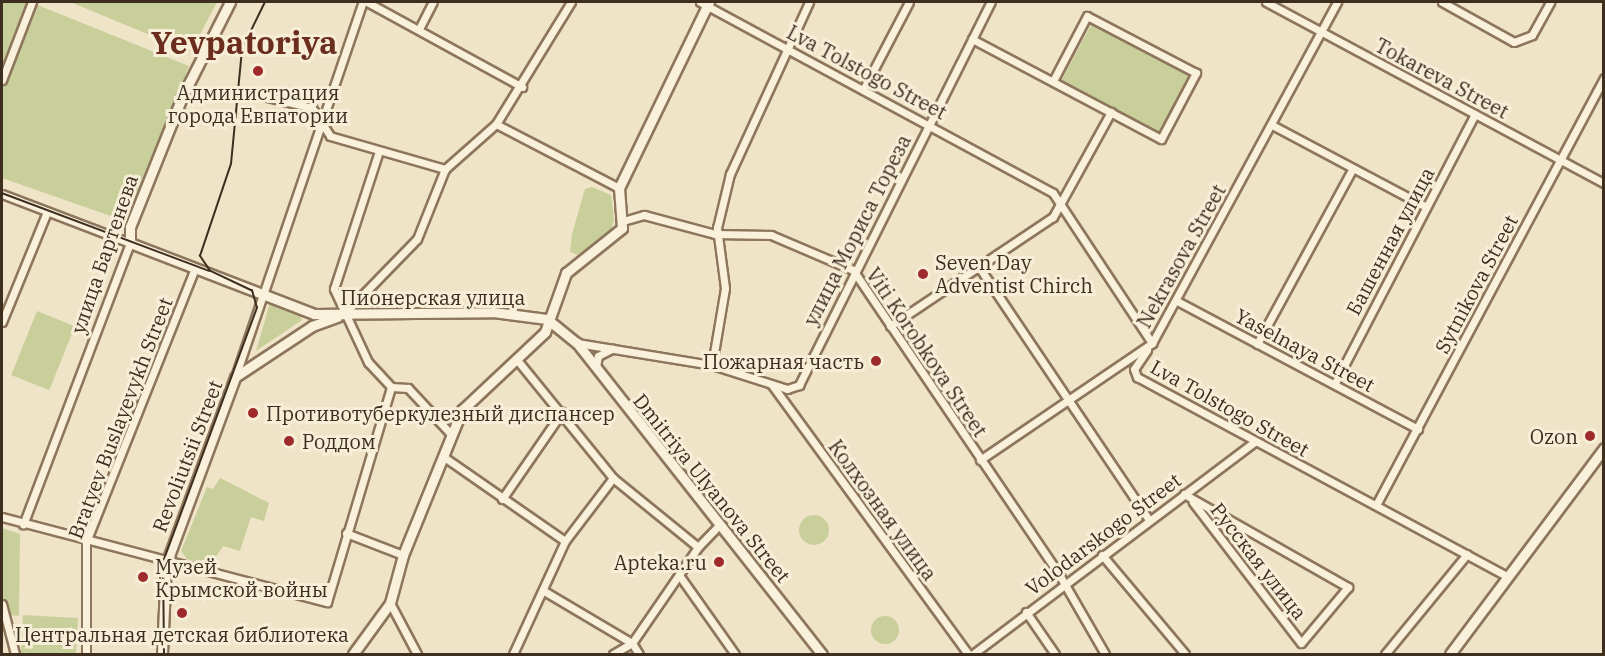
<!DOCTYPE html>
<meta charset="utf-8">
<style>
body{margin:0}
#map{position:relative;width:1605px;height:656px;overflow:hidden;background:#f0e4c8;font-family:"IBM Plex Serif",serif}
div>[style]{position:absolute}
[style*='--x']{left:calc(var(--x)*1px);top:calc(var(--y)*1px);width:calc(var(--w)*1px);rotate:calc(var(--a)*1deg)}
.green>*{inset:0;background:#c9cf9b;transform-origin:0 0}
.round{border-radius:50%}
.roads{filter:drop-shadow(2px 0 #8d765c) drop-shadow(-2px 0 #8d765c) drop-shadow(0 2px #8d765c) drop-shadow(0 -2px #8d765c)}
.street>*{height:7px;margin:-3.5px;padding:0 3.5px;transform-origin:3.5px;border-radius:3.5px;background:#faf1dc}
.secondary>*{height:9px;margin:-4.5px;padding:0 4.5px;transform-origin:4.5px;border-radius:4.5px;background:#faf1dc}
.tram>*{height:1.5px;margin:-0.75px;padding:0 0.75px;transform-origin:0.75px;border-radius:0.75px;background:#3d2e20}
.dots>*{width:16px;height:16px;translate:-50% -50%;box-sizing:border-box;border:3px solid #f7eed8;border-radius:50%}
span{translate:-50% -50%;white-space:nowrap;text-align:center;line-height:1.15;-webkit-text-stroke:6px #f7eed8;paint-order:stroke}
.street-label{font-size:20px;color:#3d2e20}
.poi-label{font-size:20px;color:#3d2e20}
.left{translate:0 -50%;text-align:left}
.right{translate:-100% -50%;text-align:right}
.town-label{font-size:32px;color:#6b2e1e;font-weight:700}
.frame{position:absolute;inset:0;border:3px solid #3d2e20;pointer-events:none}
</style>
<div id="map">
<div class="green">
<div style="clip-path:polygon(2px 2px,30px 2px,189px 66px,125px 221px,2px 178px)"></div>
<div style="clip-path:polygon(70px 2px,217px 2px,191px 52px)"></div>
<div style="left:1092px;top:23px;width:113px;height:68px;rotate:28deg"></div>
<div style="clip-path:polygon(592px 187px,611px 195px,614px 219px,611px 232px,578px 255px,570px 252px,572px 234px,585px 189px)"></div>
<div style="clip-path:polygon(270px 303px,300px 314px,302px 320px,256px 351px)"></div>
<div style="left:37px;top:311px;width:41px;height:69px;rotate:22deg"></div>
<div style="clip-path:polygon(220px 478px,269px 503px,264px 521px,251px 517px,240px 551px,223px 546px,210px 566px,187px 559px,181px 551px,207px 487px,213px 489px)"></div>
<div class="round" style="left:799px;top:515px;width:30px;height:30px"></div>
<div style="clip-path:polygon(2px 528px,20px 534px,19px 616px,9px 615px,2px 597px)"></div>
<div style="left:23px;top:615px;width:55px;height:39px;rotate:3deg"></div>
<div class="round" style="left:871px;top:616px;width:28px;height:28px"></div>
</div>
<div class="roads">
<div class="street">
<div style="--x:367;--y:2;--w:177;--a:28.7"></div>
<div style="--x:571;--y:2;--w:143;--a:121.6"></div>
<div style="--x:496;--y:124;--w:139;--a:27.5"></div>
<div style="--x:700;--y:2;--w:401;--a:28.4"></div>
<div style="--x:1053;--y:193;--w:180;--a:56.6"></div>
<div style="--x:1266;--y:2;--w:383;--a:28.2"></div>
<div style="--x:1442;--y:2;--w:82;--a:29.1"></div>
<div style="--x:1514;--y:42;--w:19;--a:-21"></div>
<div style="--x:1532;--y:35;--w:38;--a:-61"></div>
<div style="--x:420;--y:27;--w:28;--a:-63"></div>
<div style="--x:972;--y:39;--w:214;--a:27.9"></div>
<div style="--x:1161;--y:139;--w:75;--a:-62.1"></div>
<div style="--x:1196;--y:73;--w:123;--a:-152.4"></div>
<div style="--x:1087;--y:16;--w:73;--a:117.6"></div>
<div style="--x:2;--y:80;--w:84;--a:-69"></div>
<div style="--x:863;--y:90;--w:99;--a:-62.4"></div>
<div style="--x:243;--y:91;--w:71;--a:13.8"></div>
<div style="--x:312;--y:108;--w:33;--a:57"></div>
<div style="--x:330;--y:136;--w:120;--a:16"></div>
<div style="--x:1272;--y:125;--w:174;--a:28"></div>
<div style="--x:379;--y:151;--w:145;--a:108.1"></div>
<div style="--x:334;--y:289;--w:81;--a:65"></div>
<div style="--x:368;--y:362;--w:34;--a:47"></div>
<div style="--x:391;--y:387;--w:17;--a:3"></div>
<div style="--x:408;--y:388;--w:62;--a:47"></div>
<div style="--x:2;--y:194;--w:137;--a:20.9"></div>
<div style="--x:130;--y:243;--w:301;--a:110.8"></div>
<div style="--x:623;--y:221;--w:22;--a:-16"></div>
<div style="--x:644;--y:215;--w:73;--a:15"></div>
<div style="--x:715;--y:234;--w:56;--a:1"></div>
<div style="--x:771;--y:235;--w:89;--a:23.1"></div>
<div style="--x:853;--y:270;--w:369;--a:55.9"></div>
<div style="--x:1060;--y:576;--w:90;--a:60"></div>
<div style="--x:979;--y:267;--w:305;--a:56.1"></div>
<div style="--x:1177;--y:301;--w:273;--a:28"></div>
<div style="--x:343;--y:315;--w:106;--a:-45.8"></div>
<div style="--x:417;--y:239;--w:75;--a:-68.2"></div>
<div style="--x:445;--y:169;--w:68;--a:-41.4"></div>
<div style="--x:2;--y:322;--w:119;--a:-67.8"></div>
<div style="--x:890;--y:326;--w:196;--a:-33.8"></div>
<div style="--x:1053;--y:217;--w:120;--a:-61.1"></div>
<div style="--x:577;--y:343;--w:137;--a:9.3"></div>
<div style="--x:712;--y:365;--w:79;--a:17.7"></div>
<div style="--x:787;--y:389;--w:13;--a:-18"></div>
<div style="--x:799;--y:385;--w:428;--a:-63.4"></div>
<div style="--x:1257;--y:344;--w:200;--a:-61.4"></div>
<div style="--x:1147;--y:350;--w:23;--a:124"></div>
<div style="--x:1134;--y:369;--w:9;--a:69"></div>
<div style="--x:1137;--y:377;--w:421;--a:28.3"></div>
<div style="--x:518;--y:361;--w:151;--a:50.9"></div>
<div style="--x:613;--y:478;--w:109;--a:39.1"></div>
<div style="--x:698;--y:547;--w:29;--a:-46"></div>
<div style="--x:712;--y:365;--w:78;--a:-80.4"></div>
<div style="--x:725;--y:288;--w:61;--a:-97.6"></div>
<div style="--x:717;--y:228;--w:56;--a:-76.5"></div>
<div style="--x:730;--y:174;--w:189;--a:-65.3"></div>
<div style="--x:596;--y:367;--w:11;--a:-80"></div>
<div style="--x:598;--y:356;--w:16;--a:-27"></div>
<div style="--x:235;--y:377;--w:396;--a:-71.2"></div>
<div style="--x:1335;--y:383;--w:303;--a:-62.5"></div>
<div style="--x:772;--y:385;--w:333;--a:53.9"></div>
<div style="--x:444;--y:457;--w:147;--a:34.8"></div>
<div style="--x:980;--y:460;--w:208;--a:-34.2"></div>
<div style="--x:1152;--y:343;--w:388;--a:-61.5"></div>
<div style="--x:1184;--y:494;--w:189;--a:29.6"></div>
<div style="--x:1348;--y:587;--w:73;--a:130"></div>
<div style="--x:1301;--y:643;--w:178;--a:-127.5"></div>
<div style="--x:502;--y:499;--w:106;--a:-55.4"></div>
<div style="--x:1376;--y:505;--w:484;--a:-61.9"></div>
<div style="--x:2;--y:517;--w:336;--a:14.7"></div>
<div style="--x:327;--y:602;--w:224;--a:-73.4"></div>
<div style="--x:346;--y:533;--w:61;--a:21.1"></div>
<div style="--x:1102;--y:555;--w:129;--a:50"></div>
<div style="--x:679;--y:575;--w:97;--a:54.7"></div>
<div style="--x:544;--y:591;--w:102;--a:30.6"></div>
<div style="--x:632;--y:643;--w:13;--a:58"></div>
<div style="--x:390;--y:603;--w:58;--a:62.1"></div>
<div style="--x:2;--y:604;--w:52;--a:75.4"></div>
<div style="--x:1026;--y:612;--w:51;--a:55.4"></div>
<div style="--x:86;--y:654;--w:112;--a:-90"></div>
<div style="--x:86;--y:542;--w:295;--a:-68.3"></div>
<div style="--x:513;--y:654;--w:124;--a:-65.3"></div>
<div style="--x:565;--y:541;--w:79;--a:-52.7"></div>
<div style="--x:613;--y:654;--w:22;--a:-30"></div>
<div style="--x:632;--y:643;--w:116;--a:-55.5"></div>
<div style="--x:973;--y:654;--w:352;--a:-37"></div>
<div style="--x:1385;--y:654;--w:129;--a:-50.6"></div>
</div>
<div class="secondary">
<div style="--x:230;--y:2;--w:106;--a:116.8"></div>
<div style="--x:182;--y:97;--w:140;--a:111.8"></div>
<div style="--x:130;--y:227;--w:16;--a:90"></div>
<div style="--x:130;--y:243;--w:197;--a:21.1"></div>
<div style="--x:314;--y:314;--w:179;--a:-0.6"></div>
<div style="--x:493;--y:312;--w:54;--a:7.4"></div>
<div style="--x:547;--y:319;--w:38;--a:39"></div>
<div style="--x:577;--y:343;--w:396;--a:51.8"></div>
<div style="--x:162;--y:654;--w:90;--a:-87.5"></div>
<div style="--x:166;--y:564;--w:199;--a:-69.7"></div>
<div style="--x:235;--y:377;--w:92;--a:-33.5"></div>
<div style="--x:312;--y:326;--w:27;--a:-20"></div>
<div style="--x:353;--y:654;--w:63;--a:-54"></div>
<div style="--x:390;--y:603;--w:50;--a:-74.8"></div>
<div style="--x:403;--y:555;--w:157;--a:-67.9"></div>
<div style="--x:462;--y:410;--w:114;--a:-43.2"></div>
<div style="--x:545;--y:332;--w:63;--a:-70.4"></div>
<div style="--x:566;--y:273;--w:72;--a:-38.8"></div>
<div style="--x:622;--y:228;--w:40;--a:-94.3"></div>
<div style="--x:619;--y:188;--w:207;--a:-64.2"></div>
<div style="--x:1450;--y:654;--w:257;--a:-53.2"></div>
</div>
</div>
<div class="tram">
<div style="--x:2;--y:193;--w:221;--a:20.6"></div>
<div style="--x:164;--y:654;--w:92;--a:-90.6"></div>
<div style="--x:163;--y:562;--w:271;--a:-69.7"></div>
<div style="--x:257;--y:308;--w:18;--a:-106"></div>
<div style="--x:252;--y:291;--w:47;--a:-154.5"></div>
<div style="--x:210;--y:271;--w:18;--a:-124"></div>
<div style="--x:200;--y:256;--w:97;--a:-71.4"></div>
<div style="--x:231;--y:164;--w:116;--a:-84.5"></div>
<div style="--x:242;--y:49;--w:52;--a:-63.9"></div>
</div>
<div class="dots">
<div style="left:258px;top:71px;background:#9e2a2b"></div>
<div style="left:923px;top:274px;background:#9e2a2b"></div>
<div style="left:876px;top:361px;background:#9e2a2b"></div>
<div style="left:253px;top:413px;background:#9e2a2b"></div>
<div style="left:1590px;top:436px;background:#9e2a2b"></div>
<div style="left:289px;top:441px;background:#9e2a2b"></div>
<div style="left:719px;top:562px;background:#9e2a2b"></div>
<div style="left:143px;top:577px;background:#9e2a2b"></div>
<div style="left:182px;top:613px;background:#9e2a2b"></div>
</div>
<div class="street-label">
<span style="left:867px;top:72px;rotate:28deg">Lva Tolstogo Street</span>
<span style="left:1442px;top:78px;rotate:28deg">Tokareva Street</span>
<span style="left:857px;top:230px;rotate:-63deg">улица Мориса Тореза</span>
<span style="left:1390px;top:241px;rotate:-62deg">Башенная улица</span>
<span style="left:104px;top:254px;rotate:-71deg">улица Бартенева</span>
<span style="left:1181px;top:256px;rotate:-61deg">Nekrasova Street</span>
<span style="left:1476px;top:284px;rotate:-62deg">Sytnikova Street</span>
<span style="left:433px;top:297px">Пионерская улица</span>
<span style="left:1305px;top:350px;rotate:28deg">Yaselnaya Street</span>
<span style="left:927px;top:352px;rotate:56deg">Viti Korobkova Street</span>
<span style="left:1230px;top:408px;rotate:29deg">Lva Tolstogo Street</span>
<span style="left:120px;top:418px;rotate:-69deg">Bratyev Buslayevykh Street</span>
<span style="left:187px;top:456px;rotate:-69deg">Revoliutsii Street</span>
<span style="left:712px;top:488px;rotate:51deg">Dmitriya Ulyanova Street</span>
<span style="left:883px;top:510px;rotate:54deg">Колхозная улица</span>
<span style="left:1103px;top:534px;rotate:-37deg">Volodarskogo Street</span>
<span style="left:1259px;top:561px;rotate:52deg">Русская улица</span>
</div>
<div class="poi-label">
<span style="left:258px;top:104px">Администрация<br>города Евпатории</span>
<span class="left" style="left:935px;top:274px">Seven Day<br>Adventist Chirch</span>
<span class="right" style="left:864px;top:361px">Пожарная часть</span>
<span class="left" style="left:266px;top:413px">Противотуберкулезный диспансер</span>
<span class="right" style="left:1578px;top:436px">Ozon</span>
<span class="left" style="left:302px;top:441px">Роддом</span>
<span class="right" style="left:707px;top:562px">Apteka.ru</span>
<span class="left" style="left:155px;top:578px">Музей<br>Крымской войны</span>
<span style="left:182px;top:634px">Центральная детская библиотека</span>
</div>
<div class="town-label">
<span style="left:244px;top:42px">Yevpatoriya</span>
</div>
<div class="frame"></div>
</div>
